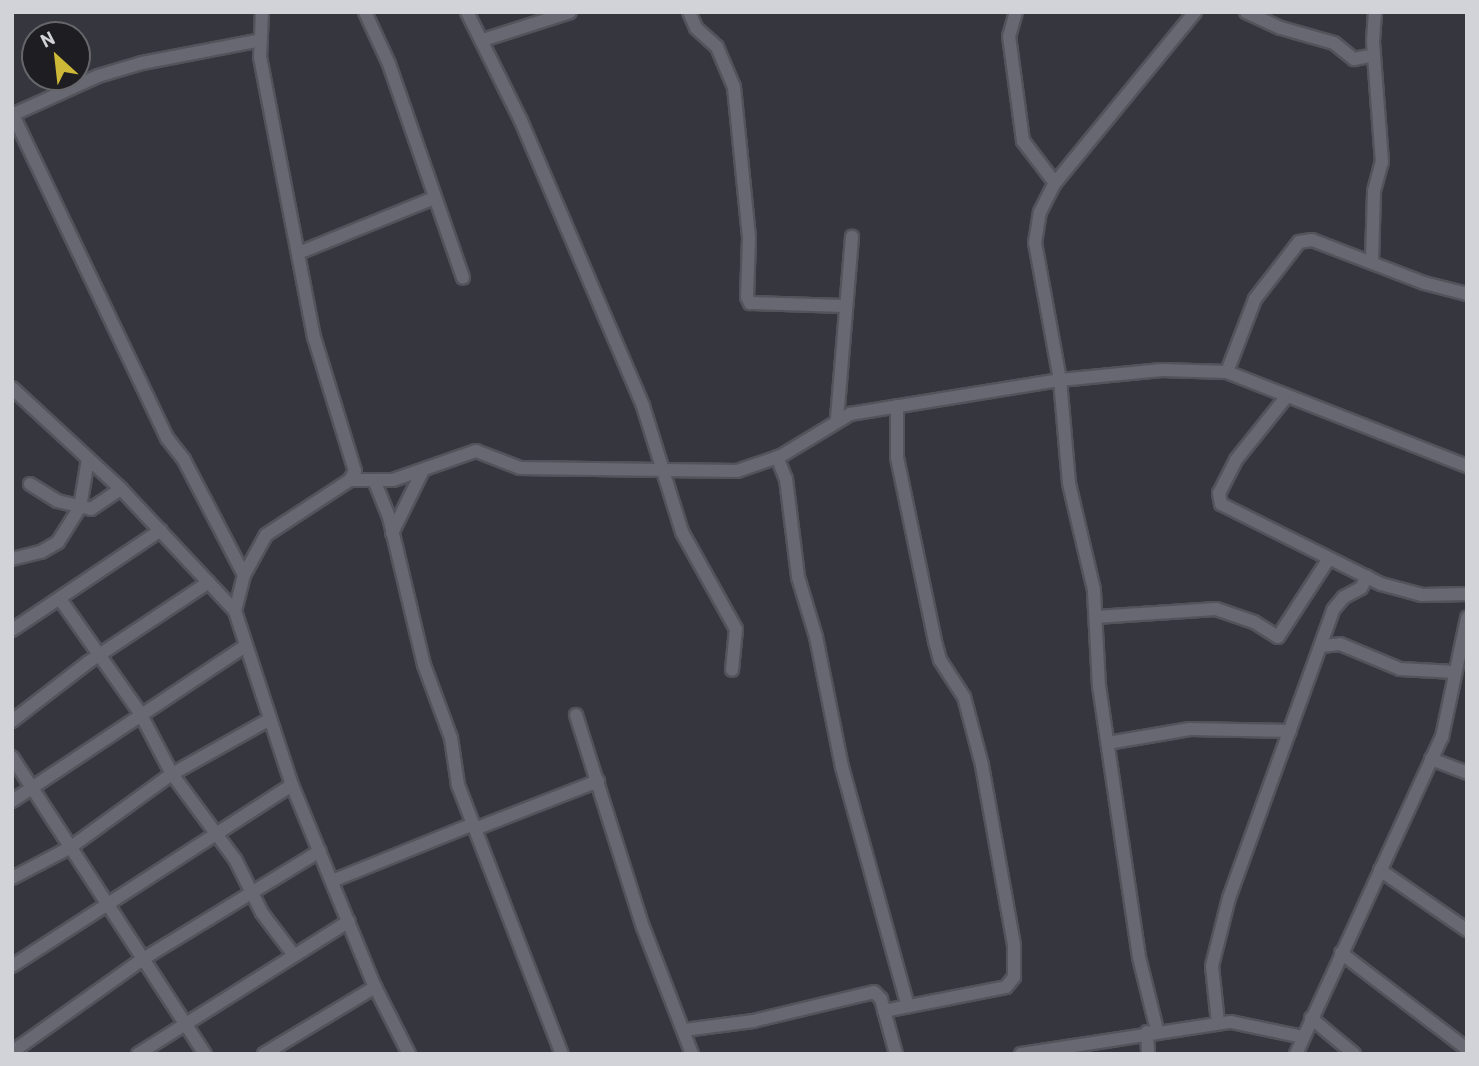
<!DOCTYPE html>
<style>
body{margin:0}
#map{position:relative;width:1479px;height:1066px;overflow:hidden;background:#36363e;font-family:Barlow,sans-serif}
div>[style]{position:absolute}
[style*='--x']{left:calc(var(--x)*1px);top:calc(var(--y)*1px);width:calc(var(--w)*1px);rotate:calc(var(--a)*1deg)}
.roads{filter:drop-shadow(2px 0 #53545b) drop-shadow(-2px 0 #53545b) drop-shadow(0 2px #53545b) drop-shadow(0 -2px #53545b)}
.minor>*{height:12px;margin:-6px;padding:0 6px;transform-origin:6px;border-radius:6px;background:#676871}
span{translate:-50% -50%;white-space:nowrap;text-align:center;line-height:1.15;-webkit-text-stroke:5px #1e1e22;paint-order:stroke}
.frame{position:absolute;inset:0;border:14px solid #d2d3d8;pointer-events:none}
.north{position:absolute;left:21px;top:21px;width:70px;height:70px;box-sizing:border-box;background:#1e1e22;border:2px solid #66666b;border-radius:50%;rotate:333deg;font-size:19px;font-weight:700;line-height:28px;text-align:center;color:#d2d3d8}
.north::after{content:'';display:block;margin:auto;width:24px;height:32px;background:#ceb837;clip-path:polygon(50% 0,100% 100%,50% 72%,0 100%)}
</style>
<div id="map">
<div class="roads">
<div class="minor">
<div style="--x:262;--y:12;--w:45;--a:92.5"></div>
<div style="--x:260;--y:57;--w:285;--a:79.1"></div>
<div style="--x:314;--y:337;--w:140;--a:73"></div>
<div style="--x:355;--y:471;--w:10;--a:119"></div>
<div style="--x:350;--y:480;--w:100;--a:146.8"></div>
<div style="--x:266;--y:535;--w:46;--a:118.8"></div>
<div style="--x:244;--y:575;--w:37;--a:104"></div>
<div style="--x:235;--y:611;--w:183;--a:71.9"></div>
<div style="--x:292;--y:785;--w:218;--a:67.7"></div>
<div style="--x:375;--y:987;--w:75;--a:63.1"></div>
<div style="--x:365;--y:12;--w:57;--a:65.2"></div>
<div style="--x:389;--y:64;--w:226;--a:70.9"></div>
<div style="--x:467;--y:12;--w:122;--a:63.6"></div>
<div style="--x:521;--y:121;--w:310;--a:66.8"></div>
<div style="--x:643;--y:406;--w:132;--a:72.8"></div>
<div style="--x:682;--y:532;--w:111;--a:60.9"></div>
<div style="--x:736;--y:629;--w:41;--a:95.6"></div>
<div style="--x:689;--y:12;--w:17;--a:66"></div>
<div style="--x:696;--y:28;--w:28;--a:42"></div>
<div style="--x:717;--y:47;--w:43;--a:67"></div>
<div style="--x:734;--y:87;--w:152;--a:84.3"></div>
<div style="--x:749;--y:238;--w:59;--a:91.9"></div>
<div style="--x:747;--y:297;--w:7;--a:63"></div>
<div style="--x:750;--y:303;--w:95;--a:1.8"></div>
<div style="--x:1016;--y:12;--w:25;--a:106"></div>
<div style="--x:1009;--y:36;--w:106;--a:82.4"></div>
<div style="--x:1023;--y:141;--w:53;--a:52.7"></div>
<div style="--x:1246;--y:12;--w:38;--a:25"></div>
<div style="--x:1281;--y:28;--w:55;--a:15.8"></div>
<div style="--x:1334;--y:43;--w:26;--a:39"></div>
<div style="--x:1354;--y:59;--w:20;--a:-11"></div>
<div style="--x:483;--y:40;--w:91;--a:-17.8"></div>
<div style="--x:12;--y:115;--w:94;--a:-24.4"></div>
<div style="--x:98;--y:76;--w:46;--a:-16.5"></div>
<div style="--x:142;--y:63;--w:121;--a:-10.9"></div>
<div style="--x:13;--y:115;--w:358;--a:64.5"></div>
<div style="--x:167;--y:438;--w:28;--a:52"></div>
<div style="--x:184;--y:460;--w:130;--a:62.4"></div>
<div style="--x:301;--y:252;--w:144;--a:-22.1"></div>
<div style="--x:1372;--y:260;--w:69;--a:-88.3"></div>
<div style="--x:1374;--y:191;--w:30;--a:-75"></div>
<div style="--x:1382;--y:162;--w:121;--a:-94.3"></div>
<div style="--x:1373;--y:41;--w:29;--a:-86"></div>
<div style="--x:1227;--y:372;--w:78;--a:-69"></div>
<div style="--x:1255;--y:299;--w:72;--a:-52.3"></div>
<div style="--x:1299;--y:242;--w:13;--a:-9"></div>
<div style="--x:1312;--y:240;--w:120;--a:21"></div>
<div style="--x:1424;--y:283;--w:44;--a:14.3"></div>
<div style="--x:12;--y:388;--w:149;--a:42.8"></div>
<div style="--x:121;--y:489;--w:167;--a:46.9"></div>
<div style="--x:1287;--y:396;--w:82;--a:128.6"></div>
<div style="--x:1236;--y:460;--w:37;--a:117"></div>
<div style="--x:1219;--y:493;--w:11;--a:80"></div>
<div style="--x:1221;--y:504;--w:179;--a:26.6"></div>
<div style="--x:1381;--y:584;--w:42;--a:15"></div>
<div style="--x:1422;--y:595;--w:45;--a:-1.3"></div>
<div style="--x:837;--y:419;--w:183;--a:-85.3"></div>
<div style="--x:777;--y:457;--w:24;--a:68"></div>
<div style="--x:786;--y:479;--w:99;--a:83"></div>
<div style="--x:798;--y:577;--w:63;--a:73.3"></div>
<div style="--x:816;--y:637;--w:133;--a:78.7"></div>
<div style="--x:842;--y:767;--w:248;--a:74.6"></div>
<div style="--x:350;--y:480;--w:43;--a:0"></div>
<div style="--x:393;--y:480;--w:88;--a:-19.3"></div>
<div style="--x:476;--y:451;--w:47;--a:21.1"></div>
<div style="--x:520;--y:468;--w:217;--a:0.8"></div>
<div style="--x:737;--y:471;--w:46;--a:-18.8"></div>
<div style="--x:781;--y:456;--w:81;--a:-31.3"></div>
<div style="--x:850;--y:414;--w:213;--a:-9.2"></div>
<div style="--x:1060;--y:380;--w:102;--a:-5.6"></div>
<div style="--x:1162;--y:370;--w:65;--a:1.8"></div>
<div style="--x:1227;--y:372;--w:258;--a:21.4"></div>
<div style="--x:374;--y:480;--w:40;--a:68"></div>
<div style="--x:389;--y:517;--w:152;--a:76.7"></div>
<div style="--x:424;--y:665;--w:78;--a:69.7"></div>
<div style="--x:451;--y:738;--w:48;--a:81.5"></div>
<div style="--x:458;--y:785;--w:288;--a:68.9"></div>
<div style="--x:30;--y:484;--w:32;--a:32"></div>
<div style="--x:57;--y:501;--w:35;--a:13"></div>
<div style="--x:91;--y:509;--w:36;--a:-34"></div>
<div style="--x:392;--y:533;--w:68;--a:-63.8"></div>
<div style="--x:12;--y:559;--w:30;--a:-14"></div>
<div style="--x:41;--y:552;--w:20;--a:-30"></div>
<div style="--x:58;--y:542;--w:41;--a:-57.8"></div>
<div style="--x:80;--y:507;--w:49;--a:-80.5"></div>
<div style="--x:60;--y:599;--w:139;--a:54.9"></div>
<div style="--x:140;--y:713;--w:69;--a:62.3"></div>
<div style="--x:172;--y:774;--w:106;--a:53.5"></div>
<div style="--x:235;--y:859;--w:60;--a:63.4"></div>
<div style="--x:262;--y:913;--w:51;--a:52.9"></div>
<div style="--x:1096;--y:617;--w:120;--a:-3.8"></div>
<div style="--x:1216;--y:609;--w:40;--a:18.9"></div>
<div style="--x:1254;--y:622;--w:28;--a:32"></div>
<div style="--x:1278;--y:637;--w:92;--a:-57"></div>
<div style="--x:12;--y:630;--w:179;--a:-33.9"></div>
<div style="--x:1322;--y:646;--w:18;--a:-6"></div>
<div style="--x:1340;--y:644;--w:65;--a:22.6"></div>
<div style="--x:1400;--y:669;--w:55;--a:3.1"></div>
<div style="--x:576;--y:715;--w:222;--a:72.5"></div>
<div style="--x:643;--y:927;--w:136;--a:68.9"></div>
<div style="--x:12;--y:721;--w:95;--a:-37.7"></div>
<div style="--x:87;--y:663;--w:146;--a:-33.6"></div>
<div style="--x:1108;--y:743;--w:83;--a:-9.7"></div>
<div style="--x:1190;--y:729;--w:100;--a:1.1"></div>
<div style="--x:12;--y:757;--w:354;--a:57"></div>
<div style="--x:1431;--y:759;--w:39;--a:21"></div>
<div style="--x:12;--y:801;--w:280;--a:-33.6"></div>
<div style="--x:475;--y:829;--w:132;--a:-21.3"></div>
<div style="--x:1380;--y:870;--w:106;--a:34.6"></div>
<div style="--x:12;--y:878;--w:67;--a:-27.7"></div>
<div style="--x:71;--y:847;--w:125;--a:-35.9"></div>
<div style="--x:172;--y:774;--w:112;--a:-29.3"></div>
<div style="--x:332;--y:881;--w:152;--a:-22"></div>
<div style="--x:1341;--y:953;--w:158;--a:37.3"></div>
<div style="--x:12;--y:966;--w:333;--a:-32.9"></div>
<div style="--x:884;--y:1011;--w:124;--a:-11.1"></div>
<div style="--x:1006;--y:987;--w:13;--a:-51"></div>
<div style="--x:1014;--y:977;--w:32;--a:-90"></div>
<div style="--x:1014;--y:945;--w:183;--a:-100.1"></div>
<div style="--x:982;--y:765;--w:70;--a:-104.8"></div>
<div style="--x:964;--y:697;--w:44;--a:-123"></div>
<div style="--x:940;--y:660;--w:20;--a:-105"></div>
<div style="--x:935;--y:641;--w:187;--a:-101.7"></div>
<div style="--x:897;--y:458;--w:52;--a:-90"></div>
<div style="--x:1311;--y:1018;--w:56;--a:39.9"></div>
<div style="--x:1218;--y:1023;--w:57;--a:-96"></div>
<div style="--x:1212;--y:966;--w:70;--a:-76"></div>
<div style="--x:1229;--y:898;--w:306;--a:-70.1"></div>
<div style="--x:1333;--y:610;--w:17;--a:-50"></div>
<div style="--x:1344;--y:597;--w:19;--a:-28"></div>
<div style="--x:1361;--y:588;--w:13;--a:-61"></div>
<div style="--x:684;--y:1030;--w:70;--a:-7.4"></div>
<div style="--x:753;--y:1021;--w:124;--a:-13.5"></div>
<div style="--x:874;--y:992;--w:10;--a:45"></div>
<div style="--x:881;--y:999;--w:57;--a:74.7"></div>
<div style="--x:1157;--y:1030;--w:75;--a:-103.9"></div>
<div style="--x:1139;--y:957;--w:273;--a:-98.4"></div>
<div style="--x:1099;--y:687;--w:97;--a:-93"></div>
<div style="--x:1094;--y:590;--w:110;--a:-103.2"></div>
<div style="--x:1069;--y:483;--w:103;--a:-95"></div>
<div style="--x:1060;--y:380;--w:139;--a:-100.3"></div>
<div style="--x:1035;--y:243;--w:31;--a:-81"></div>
<div style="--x:1040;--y:212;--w:33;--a:-63"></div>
<div style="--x:1055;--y:183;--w:221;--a:-50.7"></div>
<div style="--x:1147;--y:1032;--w:22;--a:87"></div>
<div style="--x:12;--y:1052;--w:161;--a:-35.4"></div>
<div style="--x:143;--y:959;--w:207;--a:-31.4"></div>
<div style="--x:138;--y:1054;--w:249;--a:-32.2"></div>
<div style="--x:264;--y:1054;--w:130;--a:-31.1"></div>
<div style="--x:1021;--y:1054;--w:212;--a:-8.7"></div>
<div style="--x:1231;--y:1022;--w:74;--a:11.8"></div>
<div style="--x:1296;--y:1054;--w:349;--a:-65.3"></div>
<div style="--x:1442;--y:737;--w:122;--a:-78.1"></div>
</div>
</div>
<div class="frame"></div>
<div class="north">N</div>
</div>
